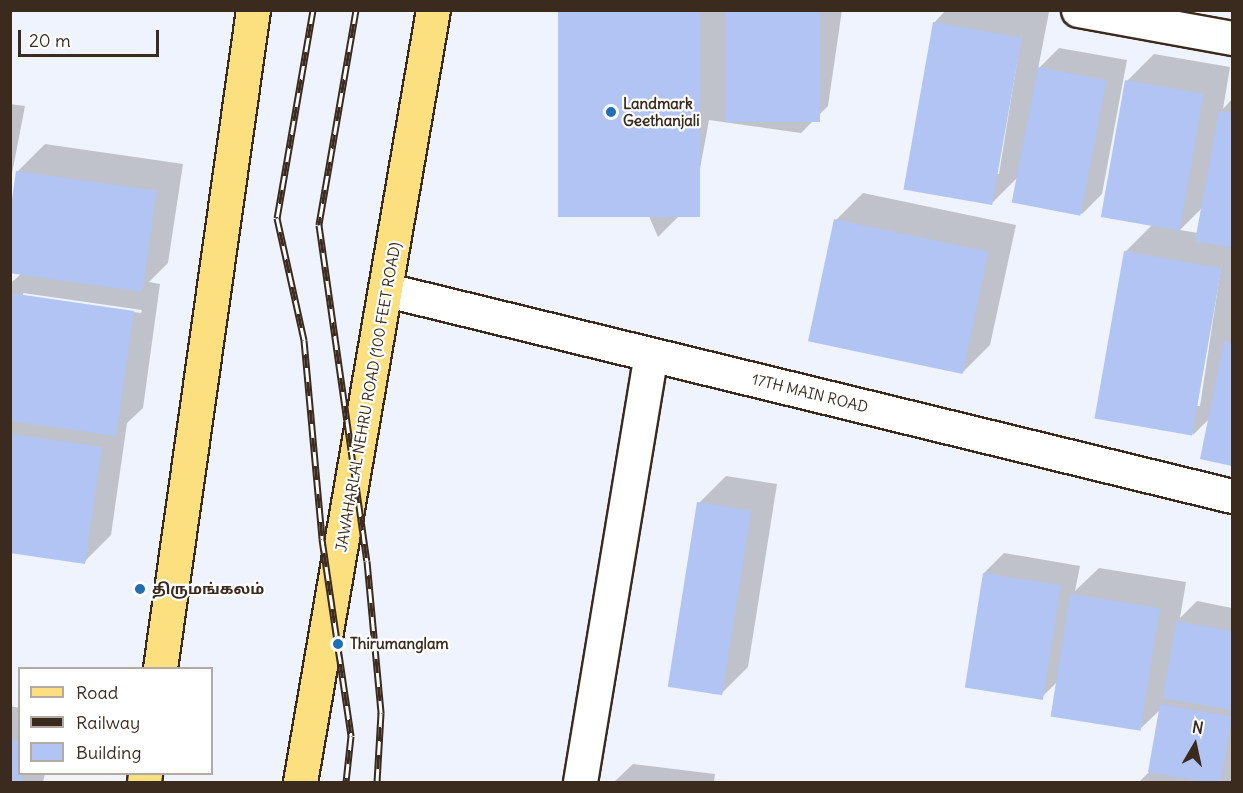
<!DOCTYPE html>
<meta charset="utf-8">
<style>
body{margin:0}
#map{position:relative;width:1243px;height:793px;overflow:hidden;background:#eff3fd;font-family:Delius,"Noto Sans Tamil",sans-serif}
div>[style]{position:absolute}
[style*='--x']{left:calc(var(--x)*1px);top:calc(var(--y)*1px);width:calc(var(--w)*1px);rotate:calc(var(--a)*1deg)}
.shadow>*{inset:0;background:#0003}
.building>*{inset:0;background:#b1c4f3;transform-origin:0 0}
.roads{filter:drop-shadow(2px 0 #3b2a1e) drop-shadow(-2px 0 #3b2a1e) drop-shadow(0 2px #3b2a1e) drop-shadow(0 -2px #3b2a1e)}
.street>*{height:33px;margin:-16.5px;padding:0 16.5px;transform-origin:16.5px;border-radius:16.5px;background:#fff}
.primary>*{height:33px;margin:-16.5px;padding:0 16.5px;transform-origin:16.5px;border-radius:16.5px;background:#fce080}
.rail>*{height:7px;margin-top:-3.5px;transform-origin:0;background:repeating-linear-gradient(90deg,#fff 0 14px,#3b2a1e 0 28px);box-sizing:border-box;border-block:2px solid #3b2a1e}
.dots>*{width:16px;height:16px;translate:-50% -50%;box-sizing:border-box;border:3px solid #fff;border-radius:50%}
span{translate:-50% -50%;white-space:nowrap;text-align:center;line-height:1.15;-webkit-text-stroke:4.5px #fff;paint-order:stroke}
.poi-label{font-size:15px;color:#3b2a1e;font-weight:700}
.left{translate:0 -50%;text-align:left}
.street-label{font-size:15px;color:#3b2a1e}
.frame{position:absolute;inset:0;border:12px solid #3b2a1e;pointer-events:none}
.legend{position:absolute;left:18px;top:667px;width:195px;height:108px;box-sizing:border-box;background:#fff;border:2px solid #b1aaa5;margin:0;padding:8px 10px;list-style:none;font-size:18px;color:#3b2a1e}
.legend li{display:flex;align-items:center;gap:12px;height:30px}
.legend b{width:30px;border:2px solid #b1aaa5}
.north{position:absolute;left:1165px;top:715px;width:60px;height:60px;-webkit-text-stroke:4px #fff;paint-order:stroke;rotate:9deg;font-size:16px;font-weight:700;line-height:24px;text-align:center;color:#3b2a1e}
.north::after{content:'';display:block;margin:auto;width:21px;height:27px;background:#3b2a1e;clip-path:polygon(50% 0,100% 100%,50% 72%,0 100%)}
.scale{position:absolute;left:18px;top:30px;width:141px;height:27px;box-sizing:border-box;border:3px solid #3b2a1e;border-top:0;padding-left:8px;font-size:18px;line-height:21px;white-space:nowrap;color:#3b2a1e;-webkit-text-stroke:4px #fff;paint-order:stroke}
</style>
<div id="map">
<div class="shadow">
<div style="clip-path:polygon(560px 10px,842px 10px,828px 106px,801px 133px,709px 120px,694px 201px,658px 237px)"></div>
<div style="clip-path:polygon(evenodd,946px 10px,1049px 12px,1038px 69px,1059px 48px,1127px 60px,1102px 194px,1082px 214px,1020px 175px,992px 203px,934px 23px,946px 10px,1022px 31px,999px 174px,996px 174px,1022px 31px)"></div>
<div style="clip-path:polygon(evenodd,1154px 54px,1230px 67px,1223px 109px,1232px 99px,1232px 464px,1201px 458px,1210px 418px,1193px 435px,1125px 252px,1152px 225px,1127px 81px,1154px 54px,1203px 207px,1198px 233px,1180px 230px,1203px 207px,1154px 54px,1222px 261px,1200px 406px,1197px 406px,1222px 261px)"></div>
<div style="clip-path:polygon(10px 104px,25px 106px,10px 184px)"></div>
<div style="clip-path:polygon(evenodd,45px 144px,183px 164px,168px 263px,149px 282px,160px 284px,143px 408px,127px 423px,111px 535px,84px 562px,10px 551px,10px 284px,22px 273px,10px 271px,10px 223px,18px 171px,45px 144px,23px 293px,142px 310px,141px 313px,23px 296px,23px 293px)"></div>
<div style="clip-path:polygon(863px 193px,1016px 225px,990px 345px,963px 372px,836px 220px)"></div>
<div style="clip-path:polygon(726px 476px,777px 484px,748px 667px,721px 694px,699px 503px)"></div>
<div style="clip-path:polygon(1004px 553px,1080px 566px,1075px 591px,1099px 568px,1186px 582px,1180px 618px,1197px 601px,1232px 608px,1231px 782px,1139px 782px,1150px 771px,1161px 709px,1140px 729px,1058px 681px,1041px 698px,984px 573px)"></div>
<div style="clip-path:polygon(10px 706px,20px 708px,20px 774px,45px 774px,43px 782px,10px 782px)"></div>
<div style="clip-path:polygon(633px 764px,715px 774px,714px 782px,614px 782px)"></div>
</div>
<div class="building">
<div style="left:558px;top:10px;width:142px;height:207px"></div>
<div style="left:726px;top:10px;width:94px;height:112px"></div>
<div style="left:933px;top:22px;width:90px;height:170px;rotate:10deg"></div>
<div style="left:1038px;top:67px;width:70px;height:138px;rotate:11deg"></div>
<div style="left:1125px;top:80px;width:80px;height:139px;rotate:10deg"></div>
<div style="clip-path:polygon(1219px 111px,1232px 113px,1232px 248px,1195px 241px)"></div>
<div style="left:16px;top:171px;width:142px;height:102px;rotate:8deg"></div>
<div style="left:834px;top:219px;width:158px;height:125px;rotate:12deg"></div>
<div style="left:1124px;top:251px;width:99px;height:170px;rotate:10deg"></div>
<div style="clip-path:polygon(10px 293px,134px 311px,116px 436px,10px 421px)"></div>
<div style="clip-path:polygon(1224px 341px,1232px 343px,1232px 466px,1200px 459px)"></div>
<div style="clip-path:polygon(10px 434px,102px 447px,85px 564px,10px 553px)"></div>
<div style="left:697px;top:502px;width:55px;height:187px;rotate:9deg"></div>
<div style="left:983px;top:573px;width:79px;height:116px;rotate:9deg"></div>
<div style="left:1070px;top:594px;width:91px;height:124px;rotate:9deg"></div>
<div style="clip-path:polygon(1176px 621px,1232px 631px,1232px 710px,1163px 698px)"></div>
<div style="left:1160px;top:704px;width:73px;height:69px;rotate:10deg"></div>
<div style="clip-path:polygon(10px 739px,20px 741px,23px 782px,10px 782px)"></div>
</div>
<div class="roads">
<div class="street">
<div style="--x:1078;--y:10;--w:157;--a:10.3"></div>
<div style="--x:387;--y:290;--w:870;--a:13.7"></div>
<div style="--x:580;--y:782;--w:433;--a:-80.6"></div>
</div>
<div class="primary">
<div style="--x:160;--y:668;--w:665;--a:-81.96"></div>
<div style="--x:144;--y:782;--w:8;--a:-83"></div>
<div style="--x:300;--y:782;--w:783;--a:-80.23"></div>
</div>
</div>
<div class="rail">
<div style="--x:313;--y:10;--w:211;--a:99.8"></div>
<div style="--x:277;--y:218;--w:125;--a:77.5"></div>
<div style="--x:304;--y:340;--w:200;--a:84.8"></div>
<div style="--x:322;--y:539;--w:199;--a:81.6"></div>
<div style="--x:351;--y:736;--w:46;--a:96.2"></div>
<div style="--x:356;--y:10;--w:218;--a:99.8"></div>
<div style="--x:319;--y:225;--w:339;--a:81.9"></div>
<div style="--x:367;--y:561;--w:153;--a:84.7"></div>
<div style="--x:381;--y:713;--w:69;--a:93.3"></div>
</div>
<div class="dots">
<div style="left:611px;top:112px;background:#1f6fb2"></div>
<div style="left:140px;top:589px;background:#1f6fb2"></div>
<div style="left:338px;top:644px;background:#1f6fb2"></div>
</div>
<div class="poi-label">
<span class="left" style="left:623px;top:112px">Landmark<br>Geethanjali</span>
<span class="left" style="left:152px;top:589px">திருமங்கலம்</span>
<span class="left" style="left:350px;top:644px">Thirumanglam</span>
</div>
<div class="street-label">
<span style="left:810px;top:393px;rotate:14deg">17TH MAIN ROAD</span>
<span style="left:368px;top:397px;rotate:-80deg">JAWAHARLAL NEHRU ROAD (100 FEET ROAD)</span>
</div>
<div class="frame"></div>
<ul class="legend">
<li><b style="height:8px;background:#fce080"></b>Road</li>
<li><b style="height:8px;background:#3b2a1e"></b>Railway</li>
<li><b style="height:16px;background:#b1c4f3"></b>Building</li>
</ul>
<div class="north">N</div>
<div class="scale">20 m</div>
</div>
